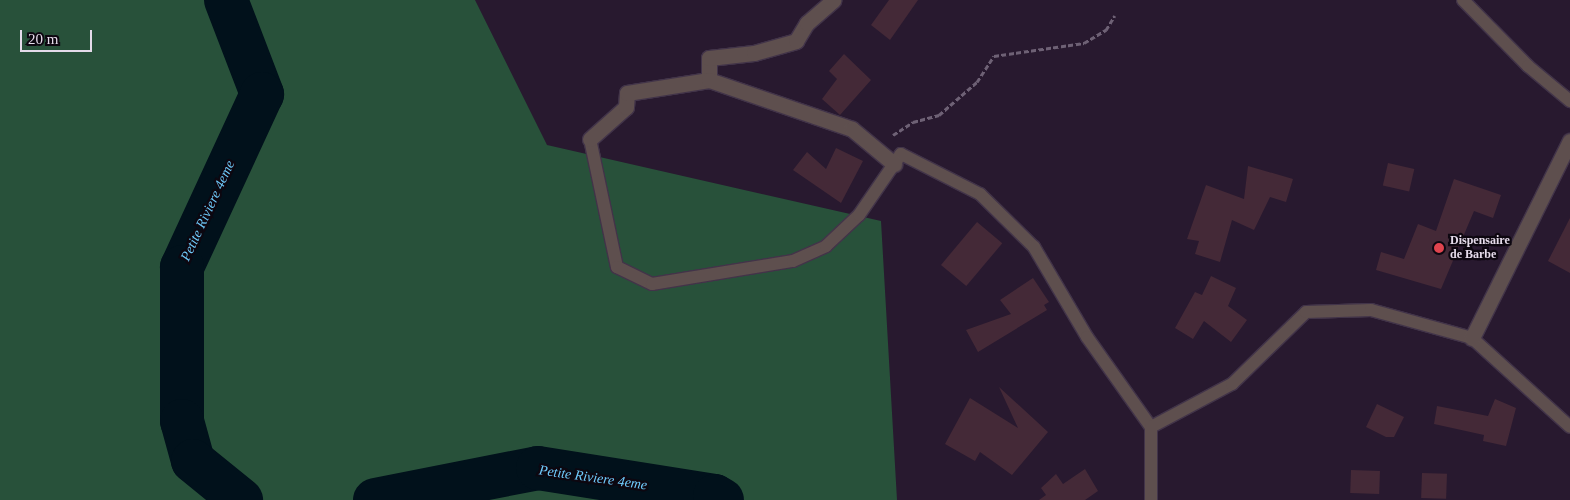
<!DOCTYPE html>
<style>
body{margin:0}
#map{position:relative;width:1570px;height:500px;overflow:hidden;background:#28192f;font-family:"Times New Roman",serif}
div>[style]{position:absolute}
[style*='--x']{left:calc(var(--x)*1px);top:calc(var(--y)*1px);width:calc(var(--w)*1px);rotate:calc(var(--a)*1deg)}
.green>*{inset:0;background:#28513a}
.river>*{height:44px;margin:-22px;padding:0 22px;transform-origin:22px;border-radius:22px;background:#01111b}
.building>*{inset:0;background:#442937;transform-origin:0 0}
.path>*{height:3px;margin-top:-1.5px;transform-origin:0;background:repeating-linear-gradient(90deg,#6e6175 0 5px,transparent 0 7.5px)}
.roads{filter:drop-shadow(1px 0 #423449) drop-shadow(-1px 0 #423449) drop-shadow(0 1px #423449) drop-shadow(0 -1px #423449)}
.lane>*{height:12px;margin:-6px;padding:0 6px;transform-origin:6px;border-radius:6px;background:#5e4f4e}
.street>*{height:15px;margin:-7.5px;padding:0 7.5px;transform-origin:7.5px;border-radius:7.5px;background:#5e4f4e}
.dots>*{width:14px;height:14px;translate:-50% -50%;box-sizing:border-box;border:2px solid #0d0710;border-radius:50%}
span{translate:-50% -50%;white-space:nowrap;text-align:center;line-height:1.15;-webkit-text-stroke:4.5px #0d0710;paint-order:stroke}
.poi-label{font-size:12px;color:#e5dbea;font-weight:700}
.left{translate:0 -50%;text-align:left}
.water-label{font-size:14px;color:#6fcafb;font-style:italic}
.scale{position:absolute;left:20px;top:30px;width:72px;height:22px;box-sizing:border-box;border:2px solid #e5dbea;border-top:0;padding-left:6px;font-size:15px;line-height:18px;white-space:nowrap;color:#e5dbea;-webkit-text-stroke:4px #0d0710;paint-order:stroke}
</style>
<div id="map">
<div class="green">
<div style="clip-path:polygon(0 0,475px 0,547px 145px,881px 221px,897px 500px,0 500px)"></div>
</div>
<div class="river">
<div style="--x:226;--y:0;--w:101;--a:69"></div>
<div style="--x:262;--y:94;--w:191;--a:114.8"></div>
<div style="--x:182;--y:267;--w:154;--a:90"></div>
<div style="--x:182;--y:421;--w:41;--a:74.6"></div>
<div style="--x:193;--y:461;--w:62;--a:39.1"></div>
<div style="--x:375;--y:500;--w:166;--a:-11.1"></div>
<div style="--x:538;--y:468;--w:179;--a:9"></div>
<div style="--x:715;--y:496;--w:8;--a:30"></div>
</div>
<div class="building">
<div style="clip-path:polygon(889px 0,918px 0,890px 40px,871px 25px)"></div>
<div style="clip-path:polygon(844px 54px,871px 80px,840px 115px,822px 99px,837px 79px,829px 71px)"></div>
<div style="clip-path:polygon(836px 148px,863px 161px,841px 203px,793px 170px,807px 152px,826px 169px)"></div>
<div style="left:1388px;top:163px;width:27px;height:23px;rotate:13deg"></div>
<div style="clip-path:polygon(1248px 166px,1293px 179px,1286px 202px,1270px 197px,1254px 230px,1232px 220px,1220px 262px,1195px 254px,1199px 241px,1187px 239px,1206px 185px,1244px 199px)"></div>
<div style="clip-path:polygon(1454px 179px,1501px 195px,1493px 218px,1474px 211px,1441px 289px,1376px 270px,1381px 252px,1404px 259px,1418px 224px,1436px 231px)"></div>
<div style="clip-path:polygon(1570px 218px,1570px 273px,1548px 261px)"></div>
<div style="left:977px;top:222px;width:33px;height:56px;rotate:40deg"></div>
<div style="clip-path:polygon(1211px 276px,1236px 288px,1228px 306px,1247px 320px,1231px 342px,1204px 321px,1193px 339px,1175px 328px,1195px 292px,1202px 295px)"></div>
<div style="clip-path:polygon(1033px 278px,1049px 302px,1044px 305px,1047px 310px,978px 352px,966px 330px,1011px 314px,1000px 300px)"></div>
<div style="clip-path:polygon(999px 387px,1048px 432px,1012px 475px,980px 452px,975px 461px,945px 444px,970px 398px,1018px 428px)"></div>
<div style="clip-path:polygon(1495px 399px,1516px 408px,1506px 446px,1483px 441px,1484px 435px,1434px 424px,1437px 406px,1488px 416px)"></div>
<div style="clip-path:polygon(1377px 404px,1404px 417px,1394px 437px,1386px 437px,1366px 427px)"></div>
<div style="clip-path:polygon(1085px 469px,1098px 491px,1085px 500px,1039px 500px,1046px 495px,1041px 488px,1056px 474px,1063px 484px)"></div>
<div style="left:1351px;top:470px;width:29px;height:23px;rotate:2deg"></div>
<div style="left:1422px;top:473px;width:25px;height:25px;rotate:2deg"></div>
</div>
<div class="path">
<div style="--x:893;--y:135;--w:24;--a:-33"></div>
<div style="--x:913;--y:122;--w:27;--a:-15"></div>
<div style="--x:939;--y:115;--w:50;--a:-41"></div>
<div style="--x:977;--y:82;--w:31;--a:-57"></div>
<div style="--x:994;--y:56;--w:91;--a:-8.2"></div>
<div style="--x:1084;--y:43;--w:26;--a:-31"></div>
<div style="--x:1106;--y:30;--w:17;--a:-59"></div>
</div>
<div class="roads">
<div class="lane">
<div style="--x:1463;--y:0;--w:93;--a:45.4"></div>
<div style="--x:1528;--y:66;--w:55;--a:39.8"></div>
<div style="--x:590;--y:139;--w:131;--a:78.1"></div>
<div style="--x:617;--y:267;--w:39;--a:26"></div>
<div style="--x:652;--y:284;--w:143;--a:-9.3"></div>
<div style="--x:793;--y:261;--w:36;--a:-24"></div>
<div style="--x:826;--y:246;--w:45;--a:-43.2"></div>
<div style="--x:859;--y:215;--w:74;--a:-55.5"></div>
<div style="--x:901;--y:154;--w:89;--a:26.9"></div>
<div style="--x:980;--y:194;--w:76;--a:44.5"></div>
<div style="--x:1034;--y:247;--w:104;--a:59.5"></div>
<div style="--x:1087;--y:337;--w:110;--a:54.6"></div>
<div style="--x:1151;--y:427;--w:92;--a:-28"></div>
<div style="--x:1232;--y:384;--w:103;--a:-44.2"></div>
<div style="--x:1306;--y:312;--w:65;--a:-1.8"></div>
<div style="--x:1371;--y:310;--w:105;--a:15.5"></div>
<div style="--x:1472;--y:338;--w:132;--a:42.2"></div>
<div style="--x:1151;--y:500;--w:73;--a:-90"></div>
</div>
<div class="street">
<div style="--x:709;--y:80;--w:22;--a:-90"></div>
<div style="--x:709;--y:58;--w:45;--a:-6.3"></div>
<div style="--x:754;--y:53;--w:44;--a:-15.9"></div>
<div style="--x:796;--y:41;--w:21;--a:-59"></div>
<div style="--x:807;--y:23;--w:35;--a:-41"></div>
<div style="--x:590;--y:139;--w:48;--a:-41.6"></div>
<div style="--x:626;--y:107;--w:14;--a:-86"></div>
<div style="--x:627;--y:93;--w:83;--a:-9"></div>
<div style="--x:709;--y:80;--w:151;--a:18.9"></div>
<div style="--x:852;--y:129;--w:55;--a:39.8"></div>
<div style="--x:1472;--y:338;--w:220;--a:-63.6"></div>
</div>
</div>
<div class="dots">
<div style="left:1439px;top:248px;background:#e0444e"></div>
</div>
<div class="poi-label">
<span class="left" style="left:1450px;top:248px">Dispensaire<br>de Barbe</span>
</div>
<div class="water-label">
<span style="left:208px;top:211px;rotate:-65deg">Petite Riviere 4eme</span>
<span style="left:593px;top:478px;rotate:8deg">Petite Riviere 4eme</span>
</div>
<div class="scale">20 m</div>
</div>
